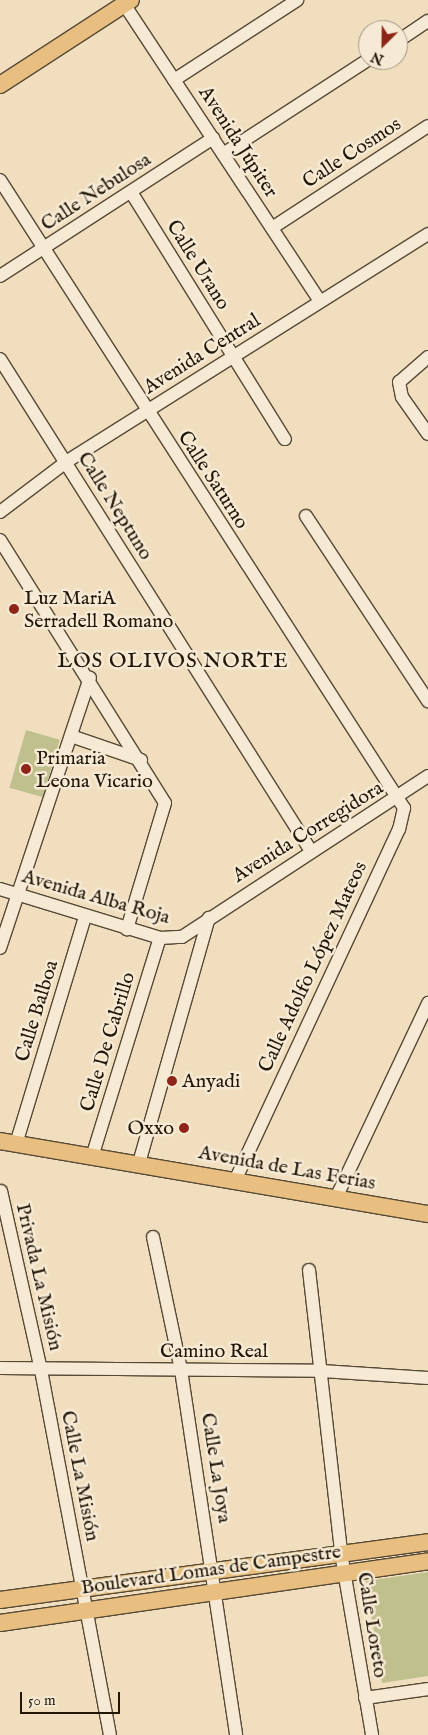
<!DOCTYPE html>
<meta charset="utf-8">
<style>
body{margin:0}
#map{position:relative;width:428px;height:1735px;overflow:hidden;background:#f1debf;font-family:"IM FELL English",serif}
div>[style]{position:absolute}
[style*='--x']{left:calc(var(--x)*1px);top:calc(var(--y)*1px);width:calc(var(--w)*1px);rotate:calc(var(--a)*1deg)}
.green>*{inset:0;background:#c0c08e;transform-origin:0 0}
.roads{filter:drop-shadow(1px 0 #564935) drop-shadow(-1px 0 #564935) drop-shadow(0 1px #564935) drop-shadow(0 -1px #564935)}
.minor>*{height:12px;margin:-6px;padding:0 6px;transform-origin:6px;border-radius:6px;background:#f6ead5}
.major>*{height:16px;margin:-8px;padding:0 8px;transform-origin:8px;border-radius:8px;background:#e8bf80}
.dots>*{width:14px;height:14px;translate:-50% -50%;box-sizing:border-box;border:2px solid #f6ead5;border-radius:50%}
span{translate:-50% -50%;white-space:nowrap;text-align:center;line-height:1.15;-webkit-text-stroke:5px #f6ead5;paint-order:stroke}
.street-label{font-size:20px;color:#221707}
.poi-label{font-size:20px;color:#221707}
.left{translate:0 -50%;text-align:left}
.right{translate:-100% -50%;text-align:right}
.neighbourhood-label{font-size:21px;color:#221707;letter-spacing:1px}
.north{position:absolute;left:358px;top:20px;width:50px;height:50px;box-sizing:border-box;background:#f6ead5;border:1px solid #a19683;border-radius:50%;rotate:203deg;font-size:14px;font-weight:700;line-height:20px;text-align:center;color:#221707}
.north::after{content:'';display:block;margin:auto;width:18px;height:22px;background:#8f2418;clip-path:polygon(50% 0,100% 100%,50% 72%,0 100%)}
.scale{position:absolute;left:20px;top:1692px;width:100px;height:22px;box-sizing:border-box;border:2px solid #221707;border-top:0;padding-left:6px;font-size:15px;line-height:18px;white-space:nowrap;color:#221707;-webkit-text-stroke:4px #f6ead5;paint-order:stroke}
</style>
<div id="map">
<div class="green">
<div style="left:26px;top:730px;width:35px;height:60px;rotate:16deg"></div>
<div style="clip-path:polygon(428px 1572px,428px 1676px,382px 1683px,366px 1581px)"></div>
</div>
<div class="roads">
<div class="minor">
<div style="--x:124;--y:4;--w:356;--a:56.6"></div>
<div style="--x:398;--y:41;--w:36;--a:-34"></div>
<div style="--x:174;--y:80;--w:147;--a:-33"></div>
<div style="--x:223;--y:154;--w:173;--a:-33"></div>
<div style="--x:0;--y:180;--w:747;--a:57.25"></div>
<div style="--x:404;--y:808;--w:22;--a:103"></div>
<div style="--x:399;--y:829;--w:387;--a:115"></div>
<div style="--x:131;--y:192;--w:291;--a:58.1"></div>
<div style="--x:272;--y:228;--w:186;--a:-33.2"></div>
<div style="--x:0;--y:276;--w:254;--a:-32.9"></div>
<div style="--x:428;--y:357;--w:38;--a:139"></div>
<div style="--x:399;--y:382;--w:15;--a:79"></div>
<div style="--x:402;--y:397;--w:45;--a:54.9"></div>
<div style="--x:0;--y:359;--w:582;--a:57.7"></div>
<div style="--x:0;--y:512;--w:83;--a:-37.1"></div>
<div style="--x:66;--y:462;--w:428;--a:-32.2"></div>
<div style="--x:306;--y:516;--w:222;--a:56.6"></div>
<div style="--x:0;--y:540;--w:310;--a:57.9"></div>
<div style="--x:165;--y:803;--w:132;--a:106.8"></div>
<div style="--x:71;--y:736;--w:74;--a:18.9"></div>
<div style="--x:0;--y:889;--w:167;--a:17"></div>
<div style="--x:160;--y:938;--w:22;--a:-3"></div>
<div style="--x:182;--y:937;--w:294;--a:-33.2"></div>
<div style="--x:0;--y:948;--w:285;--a:-71.6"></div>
<div style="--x:16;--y:1144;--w:237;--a:-73.1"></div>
<div style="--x:92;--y:1157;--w:229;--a:-72.8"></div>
<div style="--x:139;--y:1163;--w:255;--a:-74.1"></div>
<div style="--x:1;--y:1191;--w:183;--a:77.4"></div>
<div style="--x:41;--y:1370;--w:371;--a:79.3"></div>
<div style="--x:336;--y:1198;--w:216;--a:-64.7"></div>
<div style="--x:153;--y:1237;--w:136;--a:78.1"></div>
<div style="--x:181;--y:1370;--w:369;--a:81.4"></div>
<div style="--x:309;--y:1270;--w:285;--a:83.5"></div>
<div style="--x:341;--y:1553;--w:185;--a:80.3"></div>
<div style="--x:0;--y:1368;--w:322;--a:0.5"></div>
<div style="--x:322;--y:1371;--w:106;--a:3.8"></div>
<div style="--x:365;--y:1698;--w:64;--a:-8.1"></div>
</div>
<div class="major">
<div style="--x:0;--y:85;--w:156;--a:-33"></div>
<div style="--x:0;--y:1141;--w:434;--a:9.7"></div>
<div style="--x:0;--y:1600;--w:432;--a:-7.7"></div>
<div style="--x:0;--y:1623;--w:432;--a:-8.2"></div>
</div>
</div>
<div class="dots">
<div style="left:14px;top:609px;background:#8f2418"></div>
<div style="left:26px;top:769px;background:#8f2418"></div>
<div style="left:172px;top:1081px;background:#8f2418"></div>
<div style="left:184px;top:1128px;background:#8f2418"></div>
</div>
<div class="street-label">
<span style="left:238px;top:142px;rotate:57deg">Avenida Júpiter</span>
<span style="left:352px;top:153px;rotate:-33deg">Calle Cosmos</span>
<span style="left:96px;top:192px;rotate:-33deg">Calle Nebulosa</span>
<span style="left:198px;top:265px;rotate:58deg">Calle Urano</span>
<span style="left:202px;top:354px;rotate:-32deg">Avenida Central</span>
<span style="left:213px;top:480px;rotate:57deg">Calle Saturno</span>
<span style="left:115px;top:506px;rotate:58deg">Calle Neptuno</span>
<span style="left:308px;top:832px;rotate:-32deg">Avenida Corregidora</span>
<span style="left:96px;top:897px;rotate:16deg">Avenida Alba Roja</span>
<span style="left:313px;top:967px;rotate:-65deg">Calle Adolfo López Mateos</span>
<span style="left:37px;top:1011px;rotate:-73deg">Calle Balboa</span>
<span style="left:108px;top:1042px;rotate:-73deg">Calle De Cabrillo</span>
<span style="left:287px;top:1168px;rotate:10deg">Avenida de Las Ferias</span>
<span style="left:39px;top:1277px;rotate:77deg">Privada La Misión</span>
<span style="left:214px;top:1351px">Camino Real</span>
<span style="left:216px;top:1468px;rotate:81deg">Calle La Joya</span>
<span style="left:80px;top:1476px;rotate:79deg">Calle La Misión</span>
<span style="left:211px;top:1570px;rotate:-8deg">Boulevard Lomas de Campestre</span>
<span style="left:372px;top:1625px;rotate:81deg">Calle Loreto</span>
</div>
<div class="poi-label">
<span class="left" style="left:24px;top:610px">Luz MariA<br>Serradell Romano</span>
<span class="left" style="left:36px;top:770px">Primaria<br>Leona Vicario</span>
<span class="left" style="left:182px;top:1081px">Anyadi</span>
<span class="right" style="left:174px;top:1128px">Oxxo</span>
</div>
<div class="neighbourhood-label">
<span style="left:173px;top:662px">LOS OLIVOS NORTE</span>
</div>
<div class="north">N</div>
<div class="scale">50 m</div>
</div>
